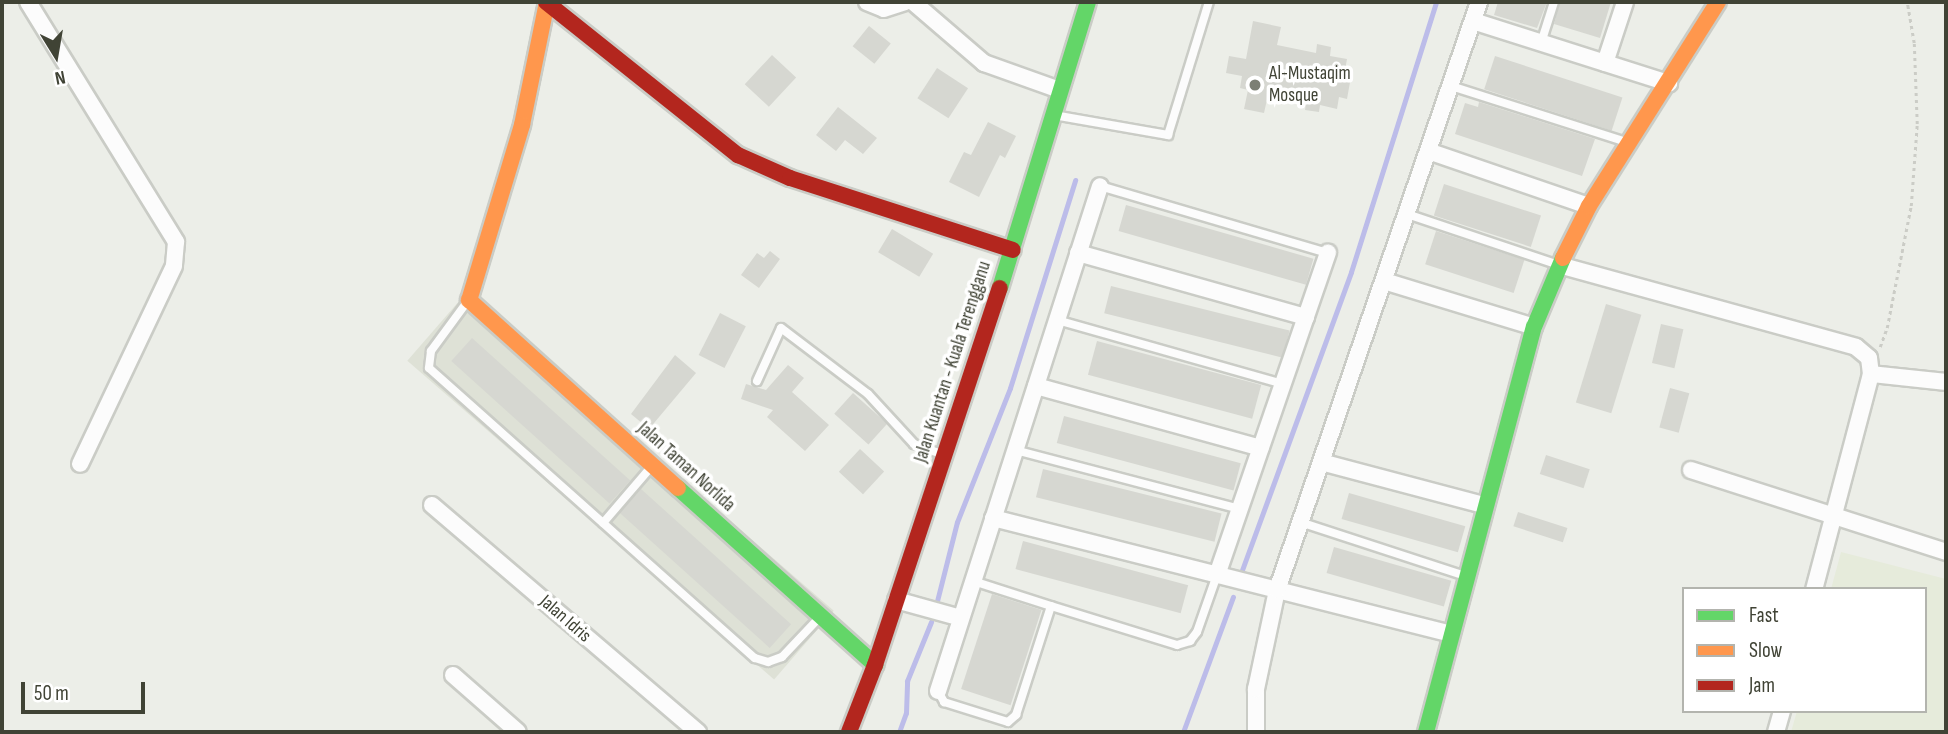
<!DOCTYPE html>
<style>
body{margin:0}
#map{position:relative;width:1948px;height:734px;overflow:hidden;background:#eceee8;font-family:"Sofia Sans Condensed",sans-serif}
div>[style]{position:absolute}
[style*='--x']{left:calc(var(--x)*1px);top:calc(var(--y)*1px);width:calc(var(--w)*1px);rotate:calc(var(--a)*1deg)}
.residential>*{inset:0;background:#dee1d6;transform-origin:0 0}
.education>*{inset:0;background:#e6ebdb}
.stream>*{height:5px;margin:-2.5px;padding:0 2.5px;transform-origin:2.5px;border-radius:2.5px;background:#bcbce9}
.building>*{inset:0;background:#d6d7d1;transform-origin:0 0}
.path>*{height:2.5px;margin-top:-1.25px;transform-origin:0;background:repeating-linear-gradient(90deg,#cbccc6 0 3.5px,transparent 0 7px)}
.roads{filter:drop-shadow(2px 0 #caccc6) drop-shadow(-2px 0 #caccc6) drop-shadow(0 2px #caccc6) drop-shadow(0 -2px #caccc6)}
.lane>*{height:8px;margin:-4px;padding:0 4px;transform-origin:4px;border-radius:4px;background:#fcfcfc}
.street>*{height:16px;margin:-8px;padding:0 8px;transform-origin:8px;border-radius:8px;background:#fcfcfc}
.fast>*{height:16px;margin:-8px;padding:0 8px;transform-origin:8px;border-radius:8px;background:#63d668}
.slow>*{height:16px;margin:-8px;padding:0 8px;transform-origin:8px;border-radius:8px;background:#ff974d}
.jam>*{height:16px;margin:-8px;padding:0 8px;transform-origin:8px;border-radius:8px;background:#b3261e}
.dots>*{width:19px;height:19px;translate:-50% -50%;box-sizing:border-box;border:4px solid #fff;border-radius:50%}
span{translate:-50% -50%;white-space:nowrap;text-align:center;line-height:1.15;-webkit-text-stroke:7px #fff;paint-order:stroke}
.poi-label{font-size:19px;color:#404335}
.left{translate:0 -50%;text-align:left}
.street-label{font-size:19px;color:#404335}
.frame{position:absolute;inset:0;border:4px solid #404335;pointer-events:none}
.legend{position:absolute;left:1682px;top:587px;width:245px;height:126px;box-sizing:border-box;background:#fff;border:2px solid #b3b4ae;margin:0;padding:9px 12px;list-style:none;font-size:21px;color:#404335}
.legend li{display:flex;align-items:center;gap:14px;height:35px}
.legend b{width:35px;border:2px solid #b3b4ae}
.north{position:absolute;left:21px;top:21px;width:70px;height:70px;-webkit-text-stroke:5px #fff;paint-order:stroke;rotate:169deg;font-size:19px;font-weight:700;line-height:28px;text-align:center;color:#404335}
.north::after{content:'';display:block;margin:auto;width:24px;height:32px;background:#404335;clip-path:polygon(50% 0,100% 100%,50% 72%,0 100%)}
.scale{position:absolute;left:21px;top:682px;width:124px;height:32px;box-sizing:border-box;border:4px solid #404335;border-top:0;padding-left:9px;font-size:21px;line-height:24px;white-space:nowrap;color:#404335;-webkit-text-stroke:5px #fff;paint-order:stroke}
</style>
<div id="map">
<div class="residential">
<div style="left:467px;top:292px;width:486px;height:91px;rotate:41deg"></div>
</div>
<div class="education">
<div style="clip-path:polygon(1841px 552px,1946px 579px,1946px 732px,1791px 732px,1797px 711px,1925px 711px,1925px 589px,1831px 589px)"></div>
</div>
<div class="stream">
<div style="--x:1242;--y:570;--w:317;--a:-69.9"></div>
<div style="--x:1351;--y:272;--w:283;--a:-72.5"></div>
<div style="--x:937;--y:601;--w:81;--a:-75.8"></div>
<div style="--x:957;--y:522;--w:144;--a:-68.4"></div>
<div style="--x:1010;--y:388;--w:218;--a:-72.6"></div>
<div style="--x:899;--y:732;--w:20;--a:-70"></div>
<div style="--x:906;--y:713;--w:32;--a:-88"></div>
<div style="--x:907;--y:681;--w:64;--a:-67.9"></div>
<div style="--x:1183;--y:732;--w:144;--a:-69.7"></div>
</div>
<div class="building">
<div style="clip-path:polygon(1498px 2px,1547px 2px,1537px 28px,1494px 15px)"></div>
<div style="clip-path:polygon(1560px 2px,1611px 2px,1600px 38px,1554px 24px)"></div>
<div style="clip-path:polygon(1253px 21px,1281px 27px,1277px 45px,1316px 53px,1317px 44px,1331px 47px,1330px 56px,1347px 59px,1345px 70px,1352px 71px,1347px 99px,1339px 97px,1337px 109px,1320px 105px,1319px 112px,1305px 110px,1306px 103px,1268px 95px,1264px 113px,1244px 109px,1248px 90px,1240px 88px,1242px 76px,1226px 73px,1229px 56px,1246px 59px)"></div>
<div style="left:869px;top:26px;width:28px;height:26px;rotate:39deg"></div>
<div style="left:772px;top:55px;width:33px;height:40px;rotate:43deg"></div>
<div style="left:1495px;top:56px;width:134px;height:35px;rotate:18deg"></div>
<div style="left:937px;top:68px;width:37px;height:36px;rotate:33deg"></div>
<div style="clip-path:polygon(1479px 102px,1595px 139px,1582px 176px,1455px 134px,1465px 103px,1478px 107px)"></div>
<div style="clip-path:polygon(838px 107px,877px 138px,863px 154px,845px 140px,836px 151px,816px 135px)"></div>
<div style="clip-path:polygon(988px 122px,1016px 136px,1005px 158px,1000px 155px,979px 197px,949px 182px,964px 152px,971px 155px)"></div>
<div style="left:1444px;top:184px;width:102px;height:33px;rotate:18deg"></div>
<div style="left:1126px;top:205px;width:195px;height:27px;rotate:16deg"></div>
<div style="left:892px;top:229px;width:48px;height:27px;rotate:31deg"></div>
<div style="left:1436px;top:231px;width:93px;height:35px;rotate:18deg"></div>
<div style="clip-path:polygon(770px 251px,780px 259px,759px 288px,741px 275px,757px 253px,764px 258px)"></div>
<div style="left:1111px;top:286px;width:184px;height:28px;rotate:14deg"></div>
<div style="left:1606px;top:304px;width:37px;height:103px;rotate:17deg"></div>
<div style="left:720px;top:313px;width:29px;height:47px;rotate:27deg"></div>
<div style="left:1661px;top:324px;width:23px;height:40px;rotate:13deg"></div>
<div style="left:472px;top:338px;width:213px;height:31px;rotate:42deg"></div>
<div style="left:1097px;top:341px;width:170px;height:35px;rotate:15deg"></div>
<div style="clip-path:polygon(675px 355px,696px 373px,649px 429px,631px 414px)"></div>
<div style="clip-path:polygon(788px 365px,804px 378px,792px 392px,829px 425px,805px 451px,767px 417px,773px 410px,741px 399px,746px 384px,766px 390px)"></div>
<div style="left:1670px;top:388px;width:20px;height:41px;rotate:15deg"></div>
<div style="left:853px;top:393px;width:46px;height:28px;rotate:42deg"></div>
<div style="left:1064px;top:416px;width:183px;height:28px;rotate:15deg"></div>
<div style="left:860px;top:449px;width:33px;height:31px;rotate:43deg"></div>
<div style="left:1546px;top:455px;width:46px;height:20px;rotate:18deg"></div>
<div style="left:1043px;top:469px;width:184px;height:29px;rotate:14deg"></div>
<div style="left:641px;top:489px;width:202px;height:32px;rotate:42deg"></div>
<div style="left:1349px;top:493px;width:121px;height:27px;rotate:16deg"></div>
<div style="left:1518px;top:512px;width:52px;height:15px;rotate:18deg"></div>
<div style="left:1023px;top:541px;width:171px;height:29px;rotate:15deg"></div>
<div style="left:1334px;top:547px;width:122px;height:27px;rotate:16deg"></div>
<div style="left:992px;top:594px;width:52px;height:100px;rotate:18deg"></div>
</div>
<div class="path">
<div style="--x:1880;--y:347;--w:20;--a:-70"></div>
<div style="--x:1887;--y:328;--w:124;--a:-78.9"></div>
<div style="--x:1911;--y:206;--w:82;--a:-85.8"></div>
<div style="--x:1917;--y:124;--w:81;--a:-92.1"></div>
<div style="--x:1914;--y:43;--w:42;--a:-99.7"></div>
</div>
<div class="roads">
<div class="lane">
<div style="--x:1541;--y:43;--w:43;--a:-72.4"></div>
<div style="--x:1451;--y:86;--w:185;--a:17.7"></div>
<div style="--x:1059;--y:116;--w:111;--a:9.9"></div>
<div style="--x:1168;--y:135;--w:139;--a:-72.9"></div>
<div style="--x:1100;--y:186;--w:238;--a:16.4"></div>
<div style="--x:1407;--y:214;--w:157;--a:18.6"></div>
<div style="--x:467;--y:302;--w:61;--a:126.3"></div>
<div style="--x:431;--y:351;--w:17;--a:97"></div>
<div style="--x:429;--y:368;--w:436;--a:41.7"></div>
<div style="--x:755;--y:658;--w:14;--a:17"></div>
<div style="--x:768;--y:662;--w:15;--a:-20"></div>
<div style="--x:782;--y:657;--w:54;--a:-46.5"></div>
<div style="--x:1057;--y:320;--w:235;--a:15.8"></div>
<div style="--x:757;--y:381;--w:58;--a:-65.6"></div>
<div style="--x:781;--y:328;--w:109;--a:37.2"></div>
<div style="--x:868;--y:394;--w:68;--a:47.4"></div>
<div style="--x:914;--y:444;--w:29;--a:20"></div>
<div style="--x:1015;--y:450;--w:233;--a:14.7"></div>
<div style="--x:1300;--y:522;--w:174;--a:18.1"></div>
<div style="--x:603;--y:523;--w:74;--a:-49.4"></div>
<div style="--x:973;--y:581;--w:82;--a:17.8"></div>
<div style="--x:938;--y:691;--w:13;--a:61"></div>
<div style="--x:944;--y:702;--w:67;--a:17.4"></div>
<div style="--x:1008;--y:722;--w:11;--a:-41"></div>
<div style="--x:1016;--y:715;--w:114;--a:-72.2"></div>
<div style="--x:1051;--y:606;--w:132;--a:17.2"></div>
<div style="--x:1177;--y:645;--w:14;--a:-17"></div>
<div style="--x:1190;--y:641;--w:11;--a:-52"></div>
<div style="--x:1197;--y:632;--w:60;--a:-70.7"></div>
</div>
<div class="street">
<div style="--x:28;--y:2;--w:282;--a:58.3"></div>
<div style="--x:176;--y:242;--w:24;--a:95"></div>
<div style="--x:174;--y:266;--w:219;--a:115.4"></div>
<div style="--x:867;--y:2;--w:18;--a:22"></div>
<div style="--x:884;--y:9;--w:22;--a:-18"></div>
<div style="--x:913;--y:2;--w:94;--a:40.7"></div>
<div style="--x:984;--y:63;--w:81;--a:19.6"></div>
<div style="--x:1473;--y:21;--w:206;--a:17.6"></div>
<div style="--x:1605;--y:63;--w:64;--a:-71.8"></div>
<div style="--x:1428;--y:151;--w:170;--a:18.9"></div>
<div style="--x:1078;--y:253;--w:237;--a:15.7"></div>
<div style="--x:1559;--y:265;--w:308;--a:15.4"></div>
<div style="--x:1856;--y:347;--w:17;--a:40"></div>
<div style="--x:1869;--y:358;--w:16;--a:83"></div>
<div style="--x:1871;--y:374;--w:222;--a:104.8"></div>
<div style="--x:1384;--y:281;--w:157;--a:17"></div>
<div style="--x:1871;--y:374;--w:75;--a:6.1"></div>
<div style="--x:1036;--y:386;--w:233;--a:15.4"></div>
<div style="--x:1321;--y:462;--w:169;--a:14.8"></div>
<div style="--x:1691;--y:470;--w:268;--a:17.8"></div>
<div style="--x:432;--y:505;--w:350;--a:40.5"></div>
<div style="--x:993;--y:518;--w:471;--a:14.2"></div>
<div style="--x:1217;--y:575;--w:341;--a:-71"></div>
<div style="--x:896;--y:600;--w:67;--a:15.5"></div>
<div style="--x:453;--y:675;--w:86;--a:41.2"></div>
<div style="--x:938;--y:691;--w:530;--a:-72.21"></div>
<div style="--x:1256;--y:732;--w:43;--a:-90"></div>
<div style="--x:1256;--y:689;--w:101;--a:-78"></div>
<div style="--x:1277;--y:590;--w:622;--a:-71.04"></div>
<div style="--x:1776;--y:732;--w:22;--a:-74"></div>
</div>
<div class="fast">
<div style="--x:1000;--y:288;--w:299;--a:-72.9"></div>
<div style="--x:678;--y:488;--w:265;--a:41.9"></div>
<div style="--x:1426;--y:732;--w:419;--a:-75.1"></div>
<div style="--x:1534;--y:327;--w:75;--a:-67.2"></div>
</div>
<div class="slow">
<div style="--x:547;--y:2;--w:126;--a:101.5"></div>
<div style="--x:522;--y:125;--w:183;--a:106.8"></div>
<div style="--x:469;--y:300;--w:281;--a:42"></div>
<div style="--x:1563;--y:258;--w:58;--a:-63.4"></div>
<div style="--x:1589;--y:206;--w:241;--a:-57.7"></div>
</div>
<div class="jam">
<div style="--x:546;--y:2;--w:246;--a:38.6"></div>
<div style="--x:738;--y:155;--w:57;--a:23.9"></div>
<div style="--x:790;--y:178;--w:234;--a:17.9"></div>
<div style="--x:849;--y:732;--w:72;--a:-68.8"></div>
<div style="--x:875;--y:665;--w:397;--a:-71.7"></div>
</div>
</div>
<div class="dots">
<div style="left:1255px;top:85px;background:#7c7f74"></div>
</div>
<div class="poi-label">
<span class="left" style="left:1269px;top:85px">Al-Mustaqim<br>Mosque</span>
</div>
<div class="street-label">
<span style="left:953px;top:362px;rotate:-72deg">Jalan Kuantan - Kuala Terengganu</span>
<span style="left:686px;top:467px;rotate:42deg">Jalan Taman Norlida</span>
<span style="left:565px;top:619px;rotate:41deg">Jalan Idris</span>
</div>
<div class="frame"></div>
<ul class="legend">
<li><b style="height:9px;background:#63d668"></b>Fast</li>
<li><b style="height:9px;background:#ff974d"></b>Slow</li>
<li><b style="height:9px;background:#b3261e"></b>Jam</li>
</ul>
<div class="north">N</div>
<div class="scale">50 m</div>
</div>
